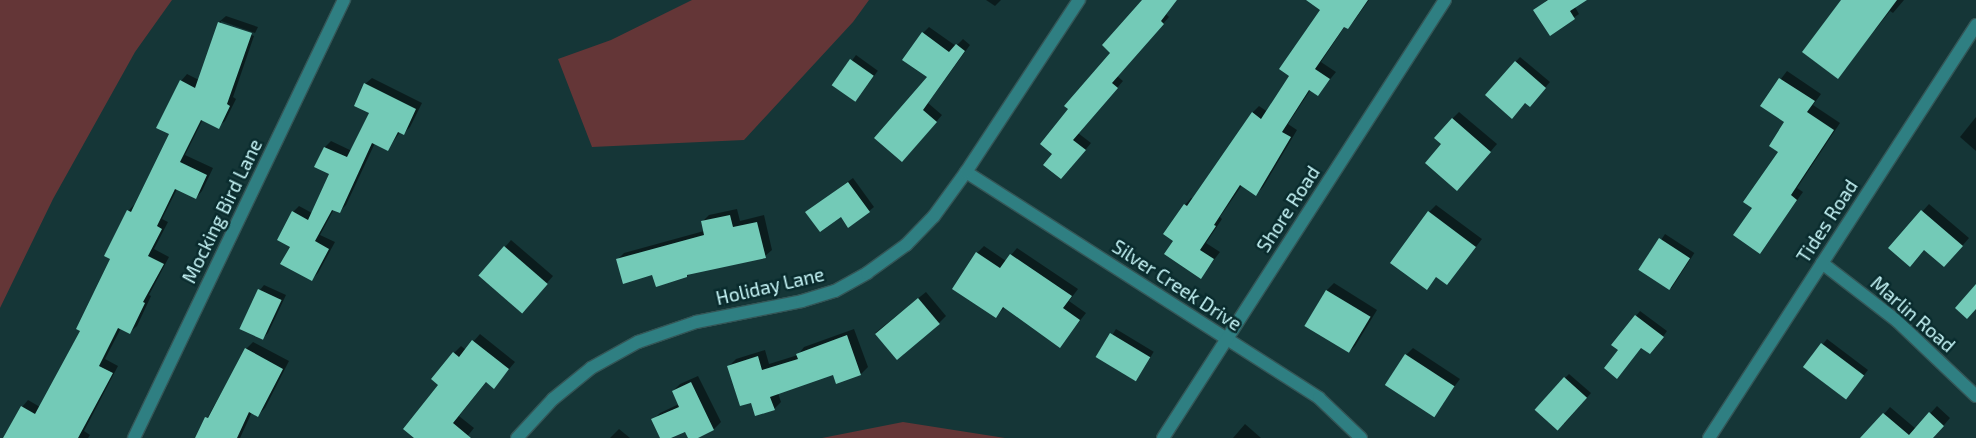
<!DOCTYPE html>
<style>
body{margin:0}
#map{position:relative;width:1976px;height:438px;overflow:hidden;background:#153637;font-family:"Exo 2",sans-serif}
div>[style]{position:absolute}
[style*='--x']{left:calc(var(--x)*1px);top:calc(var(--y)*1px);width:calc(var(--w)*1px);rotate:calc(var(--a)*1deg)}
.green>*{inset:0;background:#643637}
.shadow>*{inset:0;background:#0007;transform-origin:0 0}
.building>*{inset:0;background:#73cab7;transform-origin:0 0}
.roads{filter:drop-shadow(1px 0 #345657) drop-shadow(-1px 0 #345657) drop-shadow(0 1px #345657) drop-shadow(0 -1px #345657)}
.minor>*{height:12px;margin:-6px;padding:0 6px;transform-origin:6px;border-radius:6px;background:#2f7f82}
span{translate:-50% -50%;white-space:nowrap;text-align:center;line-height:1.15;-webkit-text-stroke:5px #092b2d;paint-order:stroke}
.street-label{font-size:19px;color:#c8f7f9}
</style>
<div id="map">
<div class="green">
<div style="clip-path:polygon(0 0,172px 0,135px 52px,53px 199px,0 308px)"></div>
<div style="clip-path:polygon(692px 0,869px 0,853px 22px,744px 140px,592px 147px,558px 59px,611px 40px)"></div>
<div style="clip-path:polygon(903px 422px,1005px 438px,1006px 438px,822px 438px)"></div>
</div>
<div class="shadow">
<div style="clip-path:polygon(986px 0,1001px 0,995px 6px)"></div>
<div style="clip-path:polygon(1143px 0,1177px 0,1166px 14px,1169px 17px,1117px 76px,1123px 81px,1078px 133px,1091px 143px,1067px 172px,1054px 153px)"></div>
<div style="clip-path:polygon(1322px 0,1369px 0,1354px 21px,1347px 28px,1345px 26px,1321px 62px,1336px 72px,1318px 94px,1311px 89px,1288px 124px,1297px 130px,1263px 187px,1256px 194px,1242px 185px,1220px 217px,1222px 219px,1206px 243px,1220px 252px,1200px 278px,1175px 241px,1185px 205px,1191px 198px,1194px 199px,1252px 113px,1259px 106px,1268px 112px,1291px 76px,1321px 9px)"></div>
<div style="clip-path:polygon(1547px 0,1584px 0,1575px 7px,1579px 14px,1550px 34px,1535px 10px)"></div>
<div style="clip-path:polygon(1843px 0,1904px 0,1893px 13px,1890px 11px,1838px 77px)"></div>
<div style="clip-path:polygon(226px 16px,258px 27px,255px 33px,221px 21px,221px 24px,254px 36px,233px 97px,236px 99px,225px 121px,218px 127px,203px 119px,185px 155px,213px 168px,202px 191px,196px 198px,177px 189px,162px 219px,168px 222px,154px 249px,169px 257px,149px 295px,151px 296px,137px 326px,130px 332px,121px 328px,105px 359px,118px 366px,84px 431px,90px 435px,88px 438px,4px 438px,22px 407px,28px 400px,40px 407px,81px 330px,112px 259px,128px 211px,135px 204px,171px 134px,181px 81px,187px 74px,199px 80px,219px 22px)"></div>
<div style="clip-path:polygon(929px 27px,956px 46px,963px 39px,970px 45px,928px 103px,942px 115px,908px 155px,929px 77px,923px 33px)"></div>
<div style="left:856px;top:55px;width:27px;height:36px;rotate:36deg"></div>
<div style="clip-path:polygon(1520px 57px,1550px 82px,1534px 100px,1526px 101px,1486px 95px)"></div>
<div style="clip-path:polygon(1787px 71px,1821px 94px,1813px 105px,1840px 123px,1797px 188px,1803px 192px,1760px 252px,1754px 208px,1780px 152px,1786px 121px,1761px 105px)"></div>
<div style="clip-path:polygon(372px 78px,422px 103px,410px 127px,403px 134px,400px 132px,388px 149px,375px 143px,346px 205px,339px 212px,334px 209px,320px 235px,335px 242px,318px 273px,312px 279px,291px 246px,293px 212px,299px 206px,312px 213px,331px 174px,316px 166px,325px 147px,331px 141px,352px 151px,370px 113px,365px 84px)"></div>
<div style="clip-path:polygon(1459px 112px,1497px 144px,1464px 182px,1443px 144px,1452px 119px)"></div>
<div style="clip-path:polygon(1976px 117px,1976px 151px,1960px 137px)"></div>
<div style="clip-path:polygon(853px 178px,874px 207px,869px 211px,841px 216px,812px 208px)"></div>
<div style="clip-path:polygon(1929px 204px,1969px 238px,1951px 259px,1925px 249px,1890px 248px)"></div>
<div style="clip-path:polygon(1436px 205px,1482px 239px,1447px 284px,1437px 276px,1426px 288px,1429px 212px)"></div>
<div style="clip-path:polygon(737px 209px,740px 221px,764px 215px,772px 250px,765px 256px,690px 273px,687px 276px,653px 273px,617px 260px,624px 253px,704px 231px,702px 222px,709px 215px)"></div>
<div style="left:1665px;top:234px;width:35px;height:42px;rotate:33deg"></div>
<div style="clip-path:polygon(511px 240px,553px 276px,529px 304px,505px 247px)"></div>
<div style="clip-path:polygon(984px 246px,1006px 261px,1017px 248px,1078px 289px,1069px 301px,1086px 313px,1060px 346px,1005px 307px,996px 316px,977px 253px)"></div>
<div style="clip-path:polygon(1334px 283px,1377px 310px,1355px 346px,1349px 352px,1306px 326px,1327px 290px)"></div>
<div style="clip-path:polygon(264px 285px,286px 295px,268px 333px,263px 338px,260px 290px)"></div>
<div style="clip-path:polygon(926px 292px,946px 316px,939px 323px,875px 333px)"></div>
<div style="clip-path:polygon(1640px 311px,1667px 331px,1655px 348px,1642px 346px,1619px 349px,1613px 345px)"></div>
<div style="clip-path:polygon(854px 329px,868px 367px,861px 374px,837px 382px,833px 374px,778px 393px,781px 402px,774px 409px,752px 401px,729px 366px,736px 359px,765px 350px,769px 364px,798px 355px,804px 347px)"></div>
<div style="left:1116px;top:329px;width:44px;height:33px;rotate:31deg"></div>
<div style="clip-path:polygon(480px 334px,515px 362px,494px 387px,487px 381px,459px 416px,474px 428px,466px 438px,414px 438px,454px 353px,461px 346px,466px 350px)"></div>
<div style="clip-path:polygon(1827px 339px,1868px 370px,1850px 393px,1805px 367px)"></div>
<div style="clip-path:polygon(253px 342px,289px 361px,265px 408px,258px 415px,252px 412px,240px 438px,196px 438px,246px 349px)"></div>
<div style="clip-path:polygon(1413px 348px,1460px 379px,1432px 416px,1406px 355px)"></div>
<div style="clip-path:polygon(1569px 374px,1591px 393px,1564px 424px,1565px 378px)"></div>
<div style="clip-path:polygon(698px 376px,721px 422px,714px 429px,695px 438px,689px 438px,685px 430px,668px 438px,661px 438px,653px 420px,660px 413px,679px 404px,673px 391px,680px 384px)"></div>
<div style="clip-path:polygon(1937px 406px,1950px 418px,1933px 438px,1864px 438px,1890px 407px,1916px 429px)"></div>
<div style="clip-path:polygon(1245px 424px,1261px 438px,1233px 438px)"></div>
<div style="clip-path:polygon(619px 429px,630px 438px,610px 438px)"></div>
</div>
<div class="building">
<div style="clip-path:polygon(1142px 0,1177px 0,1161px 21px,1164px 24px,1112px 83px,1118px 88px,1073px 140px,1086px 150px,1061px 179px,1043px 165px,1052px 154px,1040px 144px,1068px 109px,1064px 106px,1110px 53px,1102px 45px)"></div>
<div style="clip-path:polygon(1306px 0,1368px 0,1348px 29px,1344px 27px,1315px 69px,1330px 79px,1318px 96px,1309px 90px,1282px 132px,1291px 137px,1256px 196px,1240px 185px,1214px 225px,1216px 226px,1200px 250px,1214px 259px,1201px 279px,1164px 254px,1173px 241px,1163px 234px,1184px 204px,1187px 206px,1252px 112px,1261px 119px,1289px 76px,1279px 69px,1320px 10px)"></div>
<div style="clip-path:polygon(1548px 0,1587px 0,1570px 11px,1575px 19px,1550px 36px,1533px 10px)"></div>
<div style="clip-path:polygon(1841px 0,1897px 0,1838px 79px,1802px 52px)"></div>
<div style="clip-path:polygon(218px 22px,252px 33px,227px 104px,230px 106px,219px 129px,201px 120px,180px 162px,207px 175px,196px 199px,175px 189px,157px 226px,162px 229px,148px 256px,164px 264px,143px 302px,145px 303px,130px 334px,118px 328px,99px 366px,113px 373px,78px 438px,3px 438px,21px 406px,35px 414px,80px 331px,76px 329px,110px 259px,104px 256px,127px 210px,131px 212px,169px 134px,156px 128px,180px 80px,195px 88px)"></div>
<div style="clip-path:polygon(922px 32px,949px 52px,956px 44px,965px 51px,923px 110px,937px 122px,902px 162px,874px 138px,927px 77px,902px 60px)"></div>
<div style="left:850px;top:59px;width:29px;height:32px;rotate:35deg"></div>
<div style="clip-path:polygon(1515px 61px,1546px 88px,1530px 107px,1525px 103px,1512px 119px,1485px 95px)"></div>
<div style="clip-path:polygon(1779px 78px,1815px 101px,1807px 112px,1834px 130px,1791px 195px,1797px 200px,1760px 254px,1733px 235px,1752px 208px,1743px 202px,1778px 152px,1769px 146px,1784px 122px,1760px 106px)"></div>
<div style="clip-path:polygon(364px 83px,416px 109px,404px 135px,398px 132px,388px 151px,372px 143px,340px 213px,332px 210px,315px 241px,329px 249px,312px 281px,280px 264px,290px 247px,277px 240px,292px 211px,308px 220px,329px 174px,314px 167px,324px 147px,347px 157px,369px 113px,354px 106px)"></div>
<div style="clip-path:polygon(1452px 118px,1491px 152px,1457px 191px,1425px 163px,1441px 144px,1434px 138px)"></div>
<div style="clip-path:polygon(848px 182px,870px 212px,848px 228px,841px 217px,820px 232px,805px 212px)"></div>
<div style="clip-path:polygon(1921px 210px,1963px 246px,1944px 267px,1924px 250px,1910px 267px,1888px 248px)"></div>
<div style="clip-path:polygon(1428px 211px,1476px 247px,1447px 285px,1436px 277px,1427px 290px,1390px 263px)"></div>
<div style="clip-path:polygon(730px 215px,733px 227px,757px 222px,766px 258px,687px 275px,687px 277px,656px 287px,652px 275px,623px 284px,616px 259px,704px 235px,701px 221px)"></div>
<div style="left:1659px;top:238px;width:37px;height:38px;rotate:33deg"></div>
<div style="left:504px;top:246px;width:58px;height:39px;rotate:41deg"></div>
<div style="clip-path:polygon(976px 252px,1000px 268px,1010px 254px,1072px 296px,1063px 308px,1080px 320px,1060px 348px,1003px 307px,996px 318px,952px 289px)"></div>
<div style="clip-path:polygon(1976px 284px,1976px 309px,1967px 319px,1955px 308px)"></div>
<div style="left:258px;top:289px;width:26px;height:44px;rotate:25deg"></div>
<div style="left:1326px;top:290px;width:52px;height:42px;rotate:31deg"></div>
<div style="left:918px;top:298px;width:34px;height:56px;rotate:50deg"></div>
<div style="clip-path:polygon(1635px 315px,1664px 337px,1650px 354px,1641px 348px,1617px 379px,1604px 368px,1618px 350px,1611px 345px)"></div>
<div style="left:1110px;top:333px;width:47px;height:28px;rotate:31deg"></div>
<div style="clip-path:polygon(847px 335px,861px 375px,836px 384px,833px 375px,770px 397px,775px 410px,755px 416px,751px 403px,740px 406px,727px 366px,758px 356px,762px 370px,798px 359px,796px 354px)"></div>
<div style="clip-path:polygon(472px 340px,509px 369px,494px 389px,486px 382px,453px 423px,471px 438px,414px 438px,403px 429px,438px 385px,431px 379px,453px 352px,459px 357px)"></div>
<div style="left:1821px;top:343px;width:54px;height:30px;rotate:37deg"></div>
<div style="clip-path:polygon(245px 348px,283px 369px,258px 417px,249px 412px,237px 438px,195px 438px,205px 417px,208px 418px)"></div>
<div style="left:1405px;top:354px;width:59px;height:37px;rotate:33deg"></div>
<div style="left:1564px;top:377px;width:31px;height:44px;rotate:42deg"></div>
<div style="clip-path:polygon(691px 382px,714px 430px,698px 438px,688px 438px,685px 432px,671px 438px,660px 438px,651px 419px,679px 407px,672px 391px)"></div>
<div style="clip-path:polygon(1929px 412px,1944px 426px,1933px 438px,1860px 438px,1883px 413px,1909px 435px)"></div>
</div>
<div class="roads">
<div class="minor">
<div style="--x:966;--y:172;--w:419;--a:32.6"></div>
<div style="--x:1319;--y:398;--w:58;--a:43.6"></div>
<div style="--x:1822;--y:263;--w:95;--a:37.7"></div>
<div style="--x:1897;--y:321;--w:109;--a:43.5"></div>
<div style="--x:134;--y:438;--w:486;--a:-64.4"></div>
<div style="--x:517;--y:438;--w:53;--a:-47.3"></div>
<div style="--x:553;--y:399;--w:49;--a:-39.2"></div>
<div style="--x:591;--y:368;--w:54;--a:-29"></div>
<div style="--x:638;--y:342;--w:61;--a:-19"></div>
<div style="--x:696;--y:322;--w:108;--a:-11.2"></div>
<div style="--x:802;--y:301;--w:34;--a:-17"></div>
<div style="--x:835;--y:291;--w:37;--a:-29"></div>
<div style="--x:867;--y:273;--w:48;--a:-35.7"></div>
<div style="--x:906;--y:245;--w:40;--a:-46"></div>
<div style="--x:934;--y:216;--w:54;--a:-54"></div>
<div style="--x:966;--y:172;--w:206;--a:-56.7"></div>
<div style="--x:1163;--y:438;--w:521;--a:-57.23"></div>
<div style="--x:1709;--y:438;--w:492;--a:-57.1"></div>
</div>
</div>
<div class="street-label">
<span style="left:1288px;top:209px;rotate:-57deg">Shore Road</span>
<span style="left:222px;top:211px;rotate:-64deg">Mocking Bird Lane</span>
<span style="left:1827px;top:221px;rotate:-57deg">Tides Road</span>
<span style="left:1177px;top:285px;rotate:33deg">Silver Creek Drive</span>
<span style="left:770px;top:286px;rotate:-13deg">Holiday Lane</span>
<span style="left:1913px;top:314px;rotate:41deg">Marlin Road</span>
</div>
</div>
